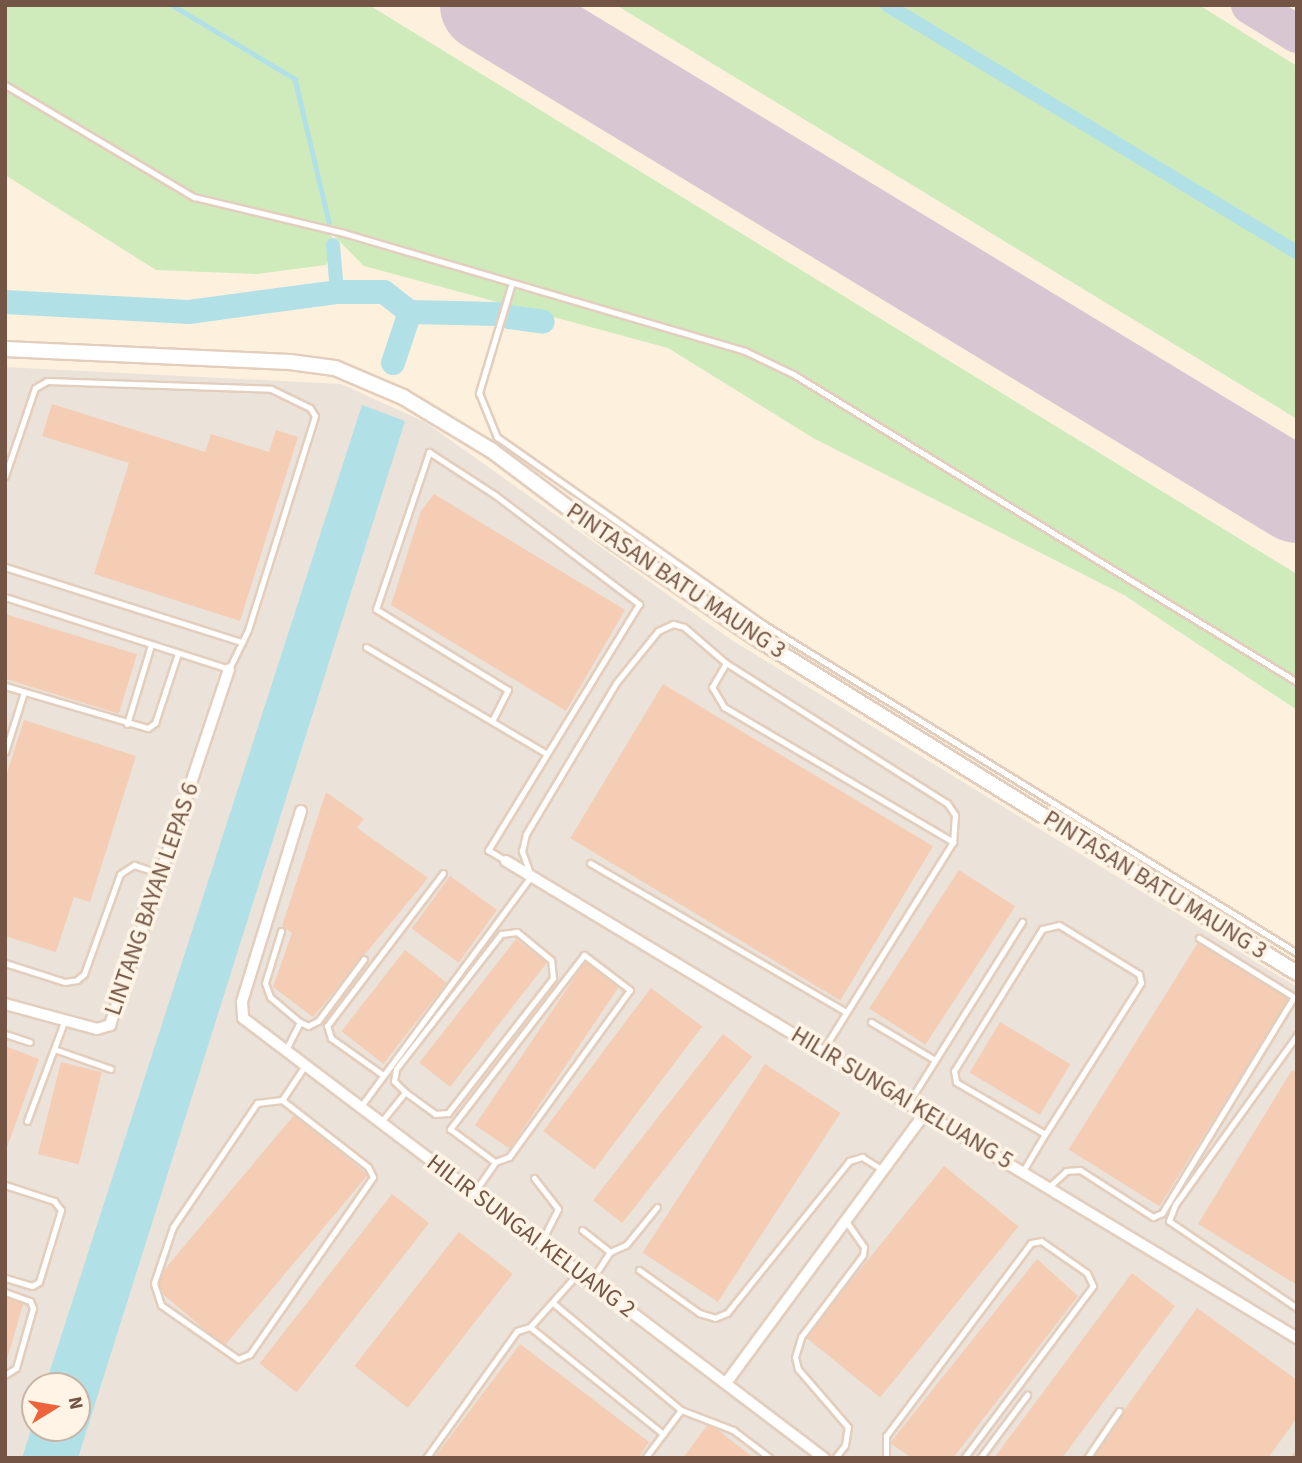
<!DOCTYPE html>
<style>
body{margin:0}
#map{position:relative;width:1302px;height:1463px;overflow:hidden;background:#fdf1de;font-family:"Source Sans 3",sans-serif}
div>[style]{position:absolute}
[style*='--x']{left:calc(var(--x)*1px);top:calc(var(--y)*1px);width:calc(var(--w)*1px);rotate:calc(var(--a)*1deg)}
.industrial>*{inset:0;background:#ebe2da}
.green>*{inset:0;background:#cfebbc}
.water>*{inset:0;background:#b2e0e7}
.stream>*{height:4.5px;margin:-2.25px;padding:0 2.25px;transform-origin:2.25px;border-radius:2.25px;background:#b2e0e7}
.canal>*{height:14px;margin:-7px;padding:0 7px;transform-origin:7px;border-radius:7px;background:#b2e0e7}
.river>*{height:24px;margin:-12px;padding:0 12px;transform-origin:12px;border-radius:12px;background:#b2e0e7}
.taxiway>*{height:38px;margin:-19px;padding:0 19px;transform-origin:19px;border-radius:19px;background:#d8c7d2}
.runway>*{height:94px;margin:-47px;padding:0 47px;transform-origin:47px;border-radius:47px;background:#d8c7d2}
.building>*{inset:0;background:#f4cdb4;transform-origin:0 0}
.roads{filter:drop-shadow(2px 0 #e3cebd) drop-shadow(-2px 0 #e3cebd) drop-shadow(0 2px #e3cebd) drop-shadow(0 -2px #e3cebd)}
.service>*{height:5px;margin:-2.5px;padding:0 2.5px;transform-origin:2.5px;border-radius:2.5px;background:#fff}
.minor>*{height:10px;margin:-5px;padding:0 5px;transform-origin:5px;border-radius:5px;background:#fff}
.tertiary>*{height:14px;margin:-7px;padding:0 7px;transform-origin:7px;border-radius:7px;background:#fff}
span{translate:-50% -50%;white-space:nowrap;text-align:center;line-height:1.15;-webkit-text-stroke:7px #fff4e5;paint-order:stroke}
.street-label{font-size:24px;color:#745545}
.frame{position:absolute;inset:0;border:7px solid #745545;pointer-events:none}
.north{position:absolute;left:21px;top:1372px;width:70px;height:70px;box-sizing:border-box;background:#fff4e5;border:2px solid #c7b4a5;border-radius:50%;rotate:79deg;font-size:19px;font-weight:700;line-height:28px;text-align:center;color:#745545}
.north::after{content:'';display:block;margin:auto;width:24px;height:32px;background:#ee623c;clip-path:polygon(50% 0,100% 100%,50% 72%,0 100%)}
</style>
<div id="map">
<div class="industrial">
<div style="clip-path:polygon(evenodd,5px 367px,341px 384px,425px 422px,730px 639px,1297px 987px,1297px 1458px,5px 1458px,5px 367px,35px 1386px,77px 1386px,77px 1428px,35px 1428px,35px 1386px)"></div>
</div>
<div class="green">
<div style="clip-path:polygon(5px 5px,369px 5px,1297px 574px,1297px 710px,1124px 595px,813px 438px,668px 348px,364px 266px,331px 233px,333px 245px,326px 265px,257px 274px,156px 270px,5px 175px)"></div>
<div style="clip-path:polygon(616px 5px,1199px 5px,1297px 66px,1297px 419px)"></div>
</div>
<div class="water">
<div style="clip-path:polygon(362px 405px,405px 421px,78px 1458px,22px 1458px,35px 1417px,35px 1428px,77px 1428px,77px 1386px,45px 1386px)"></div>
</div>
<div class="stream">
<div style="--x:172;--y:5;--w:144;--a:31"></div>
<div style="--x:295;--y:79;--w:147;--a:76.6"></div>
</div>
<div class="canal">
<div style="--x:887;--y:5;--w:479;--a:31.1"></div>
<div style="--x:333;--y:245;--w:47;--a:85.1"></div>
</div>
<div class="river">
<div style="--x:5;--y:302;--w:184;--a:3.1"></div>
<div style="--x:189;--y:312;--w:149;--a:-7.7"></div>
<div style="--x:337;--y:292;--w:47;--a:0"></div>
<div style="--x:384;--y:292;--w:33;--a:38"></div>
<div style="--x:410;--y:312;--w:87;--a:1.3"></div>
<div style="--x:509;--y:317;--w:34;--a:8"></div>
<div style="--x:393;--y:363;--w:54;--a:-71.6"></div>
</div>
<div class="taxiway">
<div style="--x:1250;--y:5;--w:55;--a:31.7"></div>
</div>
<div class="runway">
<div style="--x:487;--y:5;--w:947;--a:31.22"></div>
</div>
<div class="building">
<div style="clip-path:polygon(52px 404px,205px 452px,211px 434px,269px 452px,276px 430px,298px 437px,240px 621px,94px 574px,129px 463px,42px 436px)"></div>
<div style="clip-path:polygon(434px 494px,625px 610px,566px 711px,391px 605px,421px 511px)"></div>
<div style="left:5px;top:614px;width:138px;height:62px;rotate:17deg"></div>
<div style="left:663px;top:684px;width:315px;height:180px;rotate:31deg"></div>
<div style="clip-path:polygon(24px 720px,136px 756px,90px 902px,74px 897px,56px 952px,5px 936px,5px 779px)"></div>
<div style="clip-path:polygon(326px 792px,364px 819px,357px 828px,428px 878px,313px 1017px,273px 987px,292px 933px,282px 926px)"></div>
<div style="left:959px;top:870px;width:67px;height:165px;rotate:33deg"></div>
<div style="left:450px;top:876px;width:58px;height:65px;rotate:36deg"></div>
<div style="left:516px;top:939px;width:39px;height:157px;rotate:38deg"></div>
<div style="left:1199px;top:941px;width:107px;height:246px;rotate:32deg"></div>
<div style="left:405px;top:950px;width:53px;height:103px;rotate:38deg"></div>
<div style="left:585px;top:962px;width:42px;height:197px;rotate:34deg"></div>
<div style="left:651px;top:988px;width:64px;height:179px;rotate:37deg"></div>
<div style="left:1000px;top:1022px;width:82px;height:59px;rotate:31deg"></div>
<div style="left:723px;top:1034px;width:37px;height:211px;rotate:38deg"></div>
<div style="clip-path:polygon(5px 1046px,39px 1059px,6px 1150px,5px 1150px)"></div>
<div style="left:61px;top:1062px;width:42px;height:95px;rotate:14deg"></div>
<div style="left:765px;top:1064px;width:90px;height:225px;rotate:33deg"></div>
<div style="clip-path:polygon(1292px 1070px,1297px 1073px,1297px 1285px,1198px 1224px)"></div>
<div style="left:295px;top:1114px;width:95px;height:223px;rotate:40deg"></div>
<div style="left:944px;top:1166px;width:96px;height:220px;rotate:39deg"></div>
<div style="left:392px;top:1194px;width:47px;height:215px;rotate:38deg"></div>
<div style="left:459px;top:1232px;width:68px;height:170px;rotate:38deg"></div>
<div style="clip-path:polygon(1037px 1259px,1078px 1296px,953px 1458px,912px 1458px,890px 1443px)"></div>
<div style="clip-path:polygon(1132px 1273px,1175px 1306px,1062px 1458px,994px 1458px)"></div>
<div style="clip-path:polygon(5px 1296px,24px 1301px,6px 1363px,5px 1362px)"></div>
<div style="clip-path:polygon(1197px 1308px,1297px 1380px,1297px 1418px,1268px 1458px,1090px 1458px)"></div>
<div style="clip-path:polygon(520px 1344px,649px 1442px,638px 1458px,434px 1458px)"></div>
<div style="clip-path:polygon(709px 1423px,754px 1458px,683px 1458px)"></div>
</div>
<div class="roads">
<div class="service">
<div style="--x:5;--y:85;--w:220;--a:30.7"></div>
<div style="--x:194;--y:197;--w:154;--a:13.5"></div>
<div style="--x:344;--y:233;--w:418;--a:16.4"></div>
<div style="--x:745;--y:351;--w:53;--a:25.6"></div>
<div style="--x:793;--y:374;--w:591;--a:31.43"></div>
<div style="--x:511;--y:286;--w:112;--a:106.7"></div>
<div style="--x:479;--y:393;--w:48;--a:67.8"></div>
<div style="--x:497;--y:437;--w:325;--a:35.1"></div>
<div style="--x:763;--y:624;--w:627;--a:31.64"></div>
<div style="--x:5;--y:476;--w:93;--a:-71.2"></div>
<div style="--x:35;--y:388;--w:14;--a:-30"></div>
<div style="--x:47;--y:381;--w:224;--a:2"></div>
<div style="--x:271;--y:389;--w:43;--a:26"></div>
<div style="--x:310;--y:408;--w:9;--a:58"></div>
<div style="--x:315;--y:416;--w:224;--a:107.4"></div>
<div style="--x:248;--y:630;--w:43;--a:116"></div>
<div style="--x:229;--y:669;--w:235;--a:-162.2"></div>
<div style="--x:5;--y:567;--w:249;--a:17.6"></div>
<div style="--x:366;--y:647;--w:210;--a:30.6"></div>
<div style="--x:726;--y:663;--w:28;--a:120"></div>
<div style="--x:712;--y:687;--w:23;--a:59"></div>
<div style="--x:724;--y:707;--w:266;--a:30.5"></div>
<div style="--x:5;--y:686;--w:149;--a:16.4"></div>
<div style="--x:148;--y:728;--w:9;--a:-36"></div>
<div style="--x:155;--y:723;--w:74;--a:-71.8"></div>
<div style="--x:492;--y:721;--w:35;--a:-63"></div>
<div style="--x:508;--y:690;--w:155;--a:-148.5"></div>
<div style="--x:376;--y:609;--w:166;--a:-71.3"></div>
<div style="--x:429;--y:452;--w:79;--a:33.1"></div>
<div style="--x:495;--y:495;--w:181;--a:37.1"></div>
<div style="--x:639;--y:604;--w:289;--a:121.5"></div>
<div style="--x:488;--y:850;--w:21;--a:31"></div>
<div style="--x:127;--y:724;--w:83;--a:-73.1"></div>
<div style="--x:5;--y:752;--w:63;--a:-72.4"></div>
<div style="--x:590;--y:863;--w:296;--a:30.2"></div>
<div style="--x:281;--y:931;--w:54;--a:107.1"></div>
<div style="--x:265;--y:983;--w:15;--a:70"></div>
<div style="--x:270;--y:997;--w:39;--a:40"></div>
<div style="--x:300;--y:1022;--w:30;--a:117"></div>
<div style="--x:5;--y:963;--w:63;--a:17.6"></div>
<div style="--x:65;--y:982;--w:12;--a:-9"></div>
<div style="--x:77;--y:980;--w:9;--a:-41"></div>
<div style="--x:84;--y:974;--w:106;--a:-70.2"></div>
<div style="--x:120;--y:874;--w:17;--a:-33"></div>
<div style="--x:134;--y:865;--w:26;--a:18"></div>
<div style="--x:300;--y:1022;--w:9;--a:27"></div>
<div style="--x:308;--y:1026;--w:11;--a:-27"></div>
<div style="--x:318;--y:1021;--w:77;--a:-53.4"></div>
<div style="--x:871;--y:1022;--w:74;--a:30.7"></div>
<div style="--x:5;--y:1034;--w:26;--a:18"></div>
<div style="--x:1297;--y:1035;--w:209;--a:125.7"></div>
<div style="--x:1175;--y:1205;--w:17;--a:111"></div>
<div style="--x:1169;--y:1221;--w:155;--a:34.2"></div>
<div style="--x:54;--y:1049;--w:60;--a:19.3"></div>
<div style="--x:383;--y:1075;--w:64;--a:-144.6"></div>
<div style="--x:331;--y:1038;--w:13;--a:-108"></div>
<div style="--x:327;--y:1026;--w:192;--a:-52.8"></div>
<div style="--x:282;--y:1100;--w:109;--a:37.9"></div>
<div style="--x:368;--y:1167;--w:11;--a:63"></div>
<div style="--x:373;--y:1177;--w:216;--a:124.8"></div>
<div style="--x:250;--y:1354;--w:13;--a:157"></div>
<div style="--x:238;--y:1359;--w:94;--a:-145"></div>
<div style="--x:161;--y:1305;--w:23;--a:-108"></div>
<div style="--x:154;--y:1283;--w:59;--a:-71.3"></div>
<div style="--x:173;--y:1227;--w:150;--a:-55.9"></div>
<div style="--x:257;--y:1103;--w:25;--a:-7"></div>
<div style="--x:282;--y:1100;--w:43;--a:-56.3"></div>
<div style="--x:909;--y:1102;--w:213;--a:-57.9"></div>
<div style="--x:361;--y:1106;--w:286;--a:-53.5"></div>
<div style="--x:531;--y:876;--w:27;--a:-110"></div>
<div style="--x:522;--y:851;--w:17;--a:-77"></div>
<div style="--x:526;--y:834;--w:176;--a:-59.2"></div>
<div style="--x:616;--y:683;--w:67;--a:-51.1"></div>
<div style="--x:658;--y:631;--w:17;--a:-25"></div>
<div style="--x:673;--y:624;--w:11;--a:15"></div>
<div style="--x:684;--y:627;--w:55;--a:40.6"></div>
<div style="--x:726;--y:663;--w:262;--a:32.4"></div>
<div style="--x:947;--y:803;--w:14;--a:56"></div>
<div style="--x:955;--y:815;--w:27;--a:94"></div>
<div style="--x:953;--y:842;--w:245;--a:122"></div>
<div style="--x:27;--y:1121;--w:106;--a:-69.5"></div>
<div style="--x:381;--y:1122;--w:38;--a:-51"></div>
<div style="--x:405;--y:1092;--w:37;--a:36"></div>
<div style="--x:435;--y:1114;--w:13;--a:-4"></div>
<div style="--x:448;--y:1113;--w:171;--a:-52.1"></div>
<div style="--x:553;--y:978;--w:18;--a:-96"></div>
<div style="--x:551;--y:960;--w:44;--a:-140.5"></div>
<div style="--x:517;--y:932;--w:16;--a:173"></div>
<div style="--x:501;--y:934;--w:171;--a:127.9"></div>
<div style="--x:396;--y:1069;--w:12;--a:99"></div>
<div style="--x:394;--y:1081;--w:16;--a:45"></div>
<div style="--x:1023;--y:1171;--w:43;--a:-59.3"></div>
<div style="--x:1045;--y:1134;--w:103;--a:-149.7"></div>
<div style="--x:956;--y:1082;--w:11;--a:-100"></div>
<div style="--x:954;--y:1071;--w:167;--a:-58.2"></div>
<div style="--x:1042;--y:929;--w:17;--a:-13"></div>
<div style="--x:1059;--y:925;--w:94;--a:31.5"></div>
<div style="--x:1139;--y:974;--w:9;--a:77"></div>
<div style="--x:1141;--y:983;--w:179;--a:122.4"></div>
<div style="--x:534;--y:1178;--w:39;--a:52"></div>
<div style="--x:558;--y:1209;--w:38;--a:117"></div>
<div style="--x:5;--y:1185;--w:52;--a:18.1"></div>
<div style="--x:54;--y:1201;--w:11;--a:52"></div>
<div style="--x:61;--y:1210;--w:75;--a:107"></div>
<div style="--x:39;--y:1282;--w:8;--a:150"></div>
<div style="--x:32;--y:1286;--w:28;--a:-163"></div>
<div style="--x:1049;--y:1187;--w:23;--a:-43"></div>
<div style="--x:1066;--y:1171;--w:14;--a:-4"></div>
<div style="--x:1080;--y:1170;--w:87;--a:32.8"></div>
<div style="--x:1153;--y:1217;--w:10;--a:-24"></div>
<div style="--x:1162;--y:1213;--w:253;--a:-58.6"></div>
<div style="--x:1294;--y:997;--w:112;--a:-148.2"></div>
<div style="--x:473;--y:1194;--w:39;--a:-55"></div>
<div style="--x:495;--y:1162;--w:15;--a:-20"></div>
<div style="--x:509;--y:1157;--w:206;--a:-54.1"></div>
<div style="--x:630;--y:990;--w:58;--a:-142.7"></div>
<div style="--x:584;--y:955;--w:220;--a:127.6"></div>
<div style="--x:450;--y:1129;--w:56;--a:36.3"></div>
<div style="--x:582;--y:1230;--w:36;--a:38"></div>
<div style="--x:639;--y:1270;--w:74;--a:35.6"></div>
<div style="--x:699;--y:1313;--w:17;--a:17"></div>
<div style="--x:715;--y:1318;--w:13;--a:-23"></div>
<div style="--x:727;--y:1313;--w:195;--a:-51.2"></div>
<div style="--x:849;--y:1161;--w:14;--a:-17"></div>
<div style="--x:862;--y:1157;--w:25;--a:32"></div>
<div style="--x:591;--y:1281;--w:35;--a:-57"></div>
<div style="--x:610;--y:1252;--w:17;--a:-24"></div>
<div style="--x:626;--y:1245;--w:49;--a:-50.8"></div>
<div style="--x:5;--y:1292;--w:27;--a:20"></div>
<div style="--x:30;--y:1301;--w:8;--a:67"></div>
<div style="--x:33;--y:1308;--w:62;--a:105.8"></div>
<div style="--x:16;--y:1368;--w:13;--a:148"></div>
<div style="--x:553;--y:1303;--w:167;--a:39.9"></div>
<div style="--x:681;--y:1410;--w:56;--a:21"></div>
<div style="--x:733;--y:1430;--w:46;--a:37.1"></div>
<div style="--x:530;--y:1327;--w:171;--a:38.8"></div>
<div style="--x:426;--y:1458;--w:156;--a:-54.4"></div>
<div style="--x:517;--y:1331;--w:14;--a:-17"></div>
<div style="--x:530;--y:1327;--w:74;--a:-48.3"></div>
<div style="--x:645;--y:1458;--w:60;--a:-53.1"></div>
<div style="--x:835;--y:1458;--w:16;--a:-52"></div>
<div style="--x:845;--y:1445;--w:18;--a:-81"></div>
<div style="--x:848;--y:1427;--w:77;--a:-130.8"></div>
<div style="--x:798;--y:1369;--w:12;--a:-104"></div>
<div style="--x:795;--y:1357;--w:21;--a:-73"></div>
<div style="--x:801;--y:1337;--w:103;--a:-52.9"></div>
<div style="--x:863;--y:1255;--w:8;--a:-83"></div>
<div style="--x:864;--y:1247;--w:32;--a:-125"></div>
<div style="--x:886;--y:1458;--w:22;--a:-90"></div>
<div style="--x:886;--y:1436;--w:241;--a:-53.1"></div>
<div style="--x:1031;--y:1243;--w:10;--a:-11"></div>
<div style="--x:1041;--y:1241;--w:56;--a:34.8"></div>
<div style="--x:1087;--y:1273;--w:14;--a:65"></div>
<div style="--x:1093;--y:1286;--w:215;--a:126.9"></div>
<div style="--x:980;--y:1458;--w:79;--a:-53.3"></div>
<div style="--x:1087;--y:1458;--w:57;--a:-55.8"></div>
<div style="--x:1296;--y:1458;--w:2;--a:-63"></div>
</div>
<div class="minor">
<div style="--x:301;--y:811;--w:200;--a:107.2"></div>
<div style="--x:242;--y:1002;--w:16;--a:86"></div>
<div style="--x:243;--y:1018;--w:729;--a:37.14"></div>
<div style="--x:506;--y:861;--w:924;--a:31.09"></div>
<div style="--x:5;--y:1004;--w:95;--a:15.2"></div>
<div style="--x:97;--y:1029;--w:14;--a:-17"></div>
<div style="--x:110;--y:1025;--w:375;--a:-71.5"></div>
<div style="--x:726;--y:1383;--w:337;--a:-53.6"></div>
</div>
<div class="tertiary">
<div style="--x:5;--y:349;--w:285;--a:2.6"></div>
<div style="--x:290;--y:362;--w:45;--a:7.6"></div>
<div style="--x:335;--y:368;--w:74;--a:23.1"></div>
<div style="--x:403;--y:397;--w:103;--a:31.1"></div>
<div style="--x:491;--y:450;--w:155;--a:36.9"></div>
<div style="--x:615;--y:543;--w:170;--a:34"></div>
<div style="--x:756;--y:638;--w:636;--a:31.77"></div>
</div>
</div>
<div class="street-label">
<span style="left:676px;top:581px;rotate:34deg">PINTASAN BATU MAUNG 3</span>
<span style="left:1155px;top:885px;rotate:32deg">PINTASAN BATU MAUNG 3</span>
<span style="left:152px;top:899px;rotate:-71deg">LINTANG BAYAN LEPAS 6</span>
<span style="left:902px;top:1098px;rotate:31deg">HILIR SUNGAI KELUANG 5</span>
<span style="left:531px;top:1236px;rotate:37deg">HILIR SUNGAI KELUANG 2</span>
</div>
<div class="frame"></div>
<div class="north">N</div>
</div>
